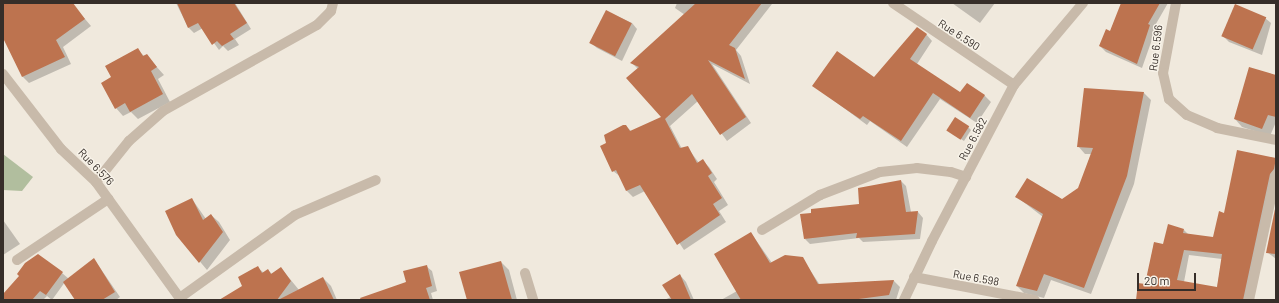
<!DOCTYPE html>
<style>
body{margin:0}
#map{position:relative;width:1279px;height:303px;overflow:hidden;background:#f0e9dd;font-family:Barlow,sans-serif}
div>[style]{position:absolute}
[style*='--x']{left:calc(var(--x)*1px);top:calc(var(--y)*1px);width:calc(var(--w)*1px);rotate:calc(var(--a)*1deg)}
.green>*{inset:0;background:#b1be9e}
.shadow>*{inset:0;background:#0003}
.building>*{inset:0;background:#bd734f;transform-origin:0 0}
.minor>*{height:10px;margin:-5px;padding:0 5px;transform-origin:5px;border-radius:5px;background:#c8baaa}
span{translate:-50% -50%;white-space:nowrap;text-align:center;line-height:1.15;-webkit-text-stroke:3px #f8f3e9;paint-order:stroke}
.street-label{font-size:11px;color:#362e29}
.frame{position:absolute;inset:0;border:4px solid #362e29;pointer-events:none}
.scale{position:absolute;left:1137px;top:273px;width:59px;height:18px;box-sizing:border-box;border:2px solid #362e29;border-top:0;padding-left:5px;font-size:12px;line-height:14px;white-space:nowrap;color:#362e29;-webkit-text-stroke:3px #f8f3e9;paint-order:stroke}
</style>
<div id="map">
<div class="green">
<div style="clip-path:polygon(3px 154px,33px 177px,22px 191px,3px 190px)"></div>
</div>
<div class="shadow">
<div style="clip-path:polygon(3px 3px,53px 3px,74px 6px,91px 26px,63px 47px,71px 64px,29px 83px,23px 77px,3px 36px)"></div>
<div style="clip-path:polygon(176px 3px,235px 3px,251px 29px,235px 39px,239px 45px,228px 51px,223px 46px,219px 50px,203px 28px,194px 33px,188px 27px)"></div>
<div style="clip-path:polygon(677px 3px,772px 4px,736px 50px,741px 56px,750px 84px,712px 64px,751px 123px,727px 141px,698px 101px,670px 126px,682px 149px,687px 147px,699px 163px,703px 161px,709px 167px,717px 179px,714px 182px,728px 205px,719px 211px,726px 222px,684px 250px,645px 191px,633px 197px,627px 191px,621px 177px,613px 171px,607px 144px,626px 126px,632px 132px,663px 117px,638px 69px,632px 63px,685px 15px,675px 8px)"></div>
<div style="clip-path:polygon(952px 3px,995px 3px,980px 23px)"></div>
<div style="clip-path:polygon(1122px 3px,1168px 3px,1153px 29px,1155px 31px,1142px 68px,1106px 52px,1100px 46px,1110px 32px)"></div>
<div style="clip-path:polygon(606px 11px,632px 23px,637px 29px,622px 61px,597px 48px,591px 43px)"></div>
<div style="clip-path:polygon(1265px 18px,1271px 23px,1262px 55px,1229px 42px,1223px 36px)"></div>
<div style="clip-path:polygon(926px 34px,932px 41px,917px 64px,960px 94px,967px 84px,985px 96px,991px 102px,977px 123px,940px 99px,907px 147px,870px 121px,867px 125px,814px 86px,874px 78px)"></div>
<div style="clip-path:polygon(138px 50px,144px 56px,146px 55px,164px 75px,158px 79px,170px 102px,138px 119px,131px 112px,123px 116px,116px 108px,112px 78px)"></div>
<div style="clip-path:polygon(1276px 76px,1276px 122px,1270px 136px,1242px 127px,1235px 119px)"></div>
<div style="clip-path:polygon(1144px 93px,1151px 100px,1134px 184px,1091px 294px,1051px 280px,1044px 298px,1024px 293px,1017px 286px,1043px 217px,1017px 197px,1062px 200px,1079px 188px,1091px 154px,1085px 154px,1078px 146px)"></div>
<div style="clip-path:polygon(968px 127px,971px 130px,964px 141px,950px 132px)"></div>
<div style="clip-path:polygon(evenodd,1238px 152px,1276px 159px,1276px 179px,1249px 300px,1137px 300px,1146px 285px,1154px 243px,1164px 245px,1184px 230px,1189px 235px,1213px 238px,1225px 214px,1238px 152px,1189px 255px,1222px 259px,1217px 288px,1184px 282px,1189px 255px)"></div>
<div style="clip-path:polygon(901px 181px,906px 186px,911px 212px,918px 212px,923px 218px,920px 239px,863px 242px,859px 238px,810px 244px,805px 239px)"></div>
<div style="clip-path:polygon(192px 199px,206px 219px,211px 215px,219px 222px,230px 240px,207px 270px,177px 234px)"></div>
<div style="clip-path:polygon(1276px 211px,1276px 259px,1267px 252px)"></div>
<div style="clip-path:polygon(3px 220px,20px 244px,3px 255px)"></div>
<div style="clip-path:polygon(751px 233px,772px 263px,802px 258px,820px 285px,894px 281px,900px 287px,896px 300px,721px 300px,737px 291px)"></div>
<div style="clip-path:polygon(94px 259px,120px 297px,116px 300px,76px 300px,65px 282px,52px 300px,47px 296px,43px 300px,3px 300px,3px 295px,62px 273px,69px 279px)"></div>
<div style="clip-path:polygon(501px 262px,509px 270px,517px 300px,468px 300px)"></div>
<div style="clip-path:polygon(426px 266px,432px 271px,437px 291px,431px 293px,433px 300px,368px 300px,407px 282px)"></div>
<div style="clip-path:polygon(257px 267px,264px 273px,268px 270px,272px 274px,281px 268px,299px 290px,323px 278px,331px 286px,337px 300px,220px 300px,244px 286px)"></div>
<div style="clip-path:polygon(680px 275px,686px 282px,694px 300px,664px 300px,671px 297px)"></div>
</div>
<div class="building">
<div style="clip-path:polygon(3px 3px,73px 3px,85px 19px,56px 40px,65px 57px,22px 77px,3px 38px)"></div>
<div style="clip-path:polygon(177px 3px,234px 3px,247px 23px,230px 34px,234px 39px,222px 46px,217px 41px,212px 45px,198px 23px,188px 28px)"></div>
<div style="clip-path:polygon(696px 3px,762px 3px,729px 45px,735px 48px,745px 79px,708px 60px,746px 117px,720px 135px,692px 94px,665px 119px,680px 148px,688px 146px,697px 163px,703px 159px,712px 173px,708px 176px,722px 198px,713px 204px,720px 215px,677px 245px,640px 185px,626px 191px,616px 170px,612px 172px,600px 146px,606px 143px,604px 135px,623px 125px,626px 125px,630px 131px,661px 117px,626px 78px,639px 67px,630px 63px)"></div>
<div style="clip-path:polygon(1121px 3px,1160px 3px,1148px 24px,1150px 25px,1137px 64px,1099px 46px,1106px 29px,1110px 31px)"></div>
<div style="left:1235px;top:4px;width:34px;height:35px;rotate:23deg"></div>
<div style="left:606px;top:10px;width:29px;height:37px;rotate:27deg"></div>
<div style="clip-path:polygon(917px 27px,927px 34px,910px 59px,960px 92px,967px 83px,985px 95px,970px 118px,933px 93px,901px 141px,863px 116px,860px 119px,812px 86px,837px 51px,874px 77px)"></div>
<div style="clip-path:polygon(138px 48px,143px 56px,147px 54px,157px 67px,151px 71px,163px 94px,130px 112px,125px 103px,115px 109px,101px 83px,111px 77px,105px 66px)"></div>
<div style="clip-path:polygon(1249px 67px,1276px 75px,1276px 117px,1268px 115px,1262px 129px,1234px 119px)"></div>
<div style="clip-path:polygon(1084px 88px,1144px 92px,1127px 176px,1084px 288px,1044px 274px,1037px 291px,1016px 286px,1043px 214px,1015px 197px,1027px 178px,1062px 199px,1078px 188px,1093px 148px,1077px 147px)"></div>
<div style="left:955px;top:117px;width:17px;height:16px;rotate:33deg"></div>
<div style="clip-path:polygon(evenodd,1237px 150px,1276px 158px,1274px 169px,1270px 174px,1243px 300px,1136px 300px,1138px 283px,1145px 284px,1154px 242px,1163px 244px,1168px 224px,1184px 229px,1183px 233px,1213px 237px,1219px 211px,1224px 213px,1237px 150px,1184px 250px,1222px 254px,1217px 287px,1177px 280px,1184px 250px)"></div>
<div style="clip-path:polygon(901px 180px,906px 212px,918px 211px,915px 234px,856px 238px,857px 233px,804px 239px,800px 214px,811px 213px,811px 209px,859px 204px,858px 188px)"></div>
<div style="clip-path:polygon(192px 198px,203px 220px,211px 214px,223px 232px,199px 263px,176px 235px,165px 211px)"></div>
<div style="clip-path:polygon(1275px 209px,1276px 210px,1276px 254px,1266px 253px)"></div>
<div style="clip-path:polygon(751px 232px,770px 263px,785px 255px,803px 257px,818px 284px,894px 280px,889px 295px,851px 300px,741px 300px,714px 254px)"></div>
<div style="clip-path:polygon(38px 254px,63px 272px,46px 295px,40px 291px,32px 300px,3px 300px,3px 294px,19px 276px,17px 274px,25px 263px)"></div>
<div style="clip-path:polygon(94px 258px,115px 292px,102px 300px,75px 300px,63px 282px)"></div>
<div style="clip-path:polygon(501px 261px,512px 300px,467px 300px,459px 272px)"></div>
<div style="clip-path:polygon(427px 265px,432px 286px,426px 288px,430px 300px,361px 300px,360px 298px,406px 282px,403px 271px)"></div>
<div style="clip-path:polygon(258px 266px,262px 273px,268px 269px,271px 274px,281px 267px,291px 281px,277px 300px,219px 300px,242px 286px,238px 277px)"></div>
<div style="clip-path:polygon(680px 274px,691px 300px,672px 300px,662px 285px)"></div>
<div style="clip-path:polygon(323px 277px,334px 300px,278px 300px)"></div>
</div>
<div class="minor">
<div style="--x:893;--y:3;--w:146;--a:34.1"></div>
<div style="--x:1176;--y:3;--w:71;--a:100.5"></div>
<div style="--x:1163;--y:73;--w:27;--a:77"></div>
<div style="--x:1169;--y:99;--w:24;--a:42"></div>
<div style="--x:1187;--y:115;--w:33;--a:23"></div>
<div style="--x:1217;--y:128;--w:60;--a:11.5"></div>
<div style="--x:3;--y:74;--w:95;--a:52.3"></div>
<div style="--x:61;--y:149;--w:48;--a:43.3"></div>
<div style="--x:96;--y:182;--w:145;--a:54.2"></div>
<div style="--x:96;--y:182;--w:53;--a:-51.2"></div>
<div style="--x:129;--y:141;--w:45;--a:-41.4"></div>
<div style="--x:163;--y:111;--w:176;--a:-29.2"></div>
<div style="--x:317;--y:25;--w:20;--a:-45"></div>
<div style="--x:331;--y:11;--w:8;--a:-76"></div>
<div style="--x:762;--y:230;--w:68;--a:-31.1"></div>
<div style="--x:820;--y:195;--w:64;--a:-21"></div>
<div style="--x:880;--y:172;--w:37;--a:-6"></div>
<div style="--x:917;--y:168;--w:34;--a:7"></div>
<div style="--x:951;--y:172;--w:16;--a:18"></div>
<div style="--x:17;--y:260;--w:110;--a:-33.8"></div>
<div style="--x:525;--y:273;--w:28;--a:73"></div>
<div style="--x:914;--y:277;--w:123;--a:10.8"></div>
<div style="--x:181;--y:297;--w:140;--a:-35.7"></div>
<div style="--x:295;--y:215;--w:88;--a:-23.4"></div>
<div style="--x:904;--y:300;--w:65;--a:-64.6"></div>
<div style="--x:932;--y:241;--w:176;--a:-62.3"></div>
<div style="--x:1014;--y:85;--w:107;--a:-49.9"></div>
<div style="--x:1249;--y:300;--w:128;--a:-77.8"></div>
</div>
<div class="street-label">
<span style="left:959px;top:35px;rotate:33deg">Rue 6.590</span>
<span style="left:1156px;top:48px;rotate:-83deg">Rue 6.596</span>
<span style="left:973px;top:139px;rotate:-62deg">Rue 6.582</span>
<span style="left:96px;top:167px;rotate:46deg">Rue 6.576</span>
<span style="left:976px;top:278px;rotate:10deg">Rue 6.598</span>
</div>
<div class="frame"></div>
<div class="scale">20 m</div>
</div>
